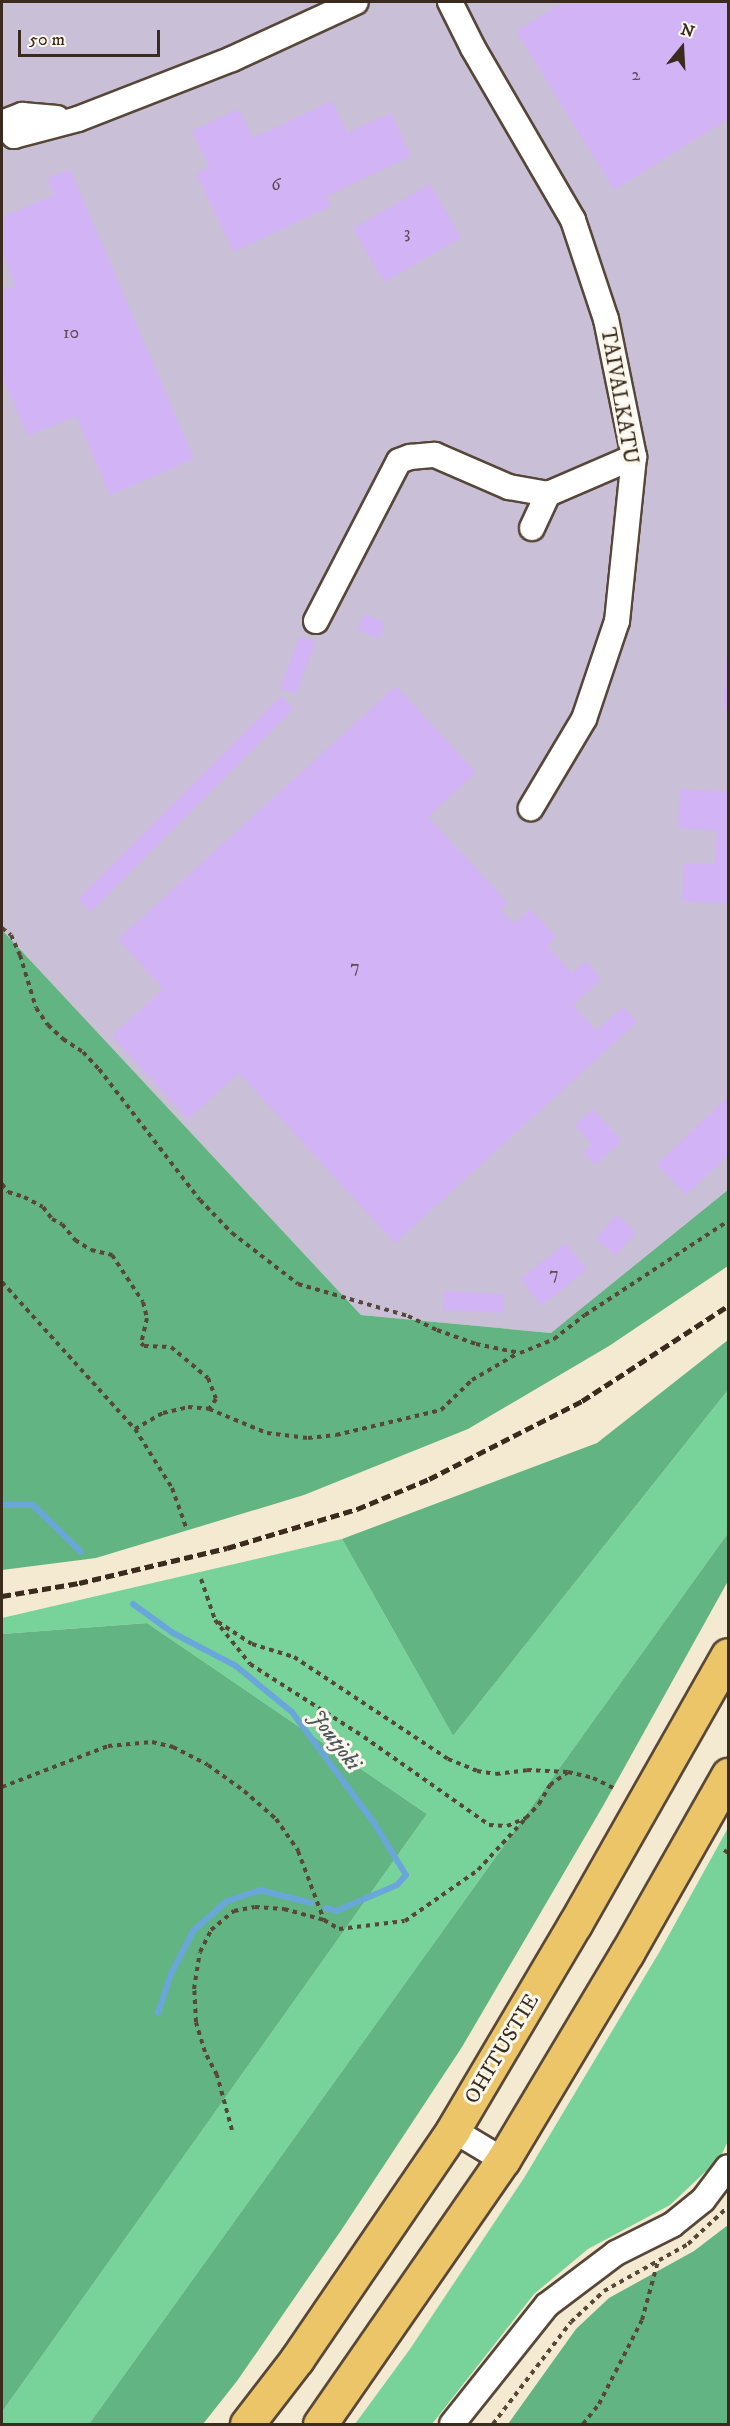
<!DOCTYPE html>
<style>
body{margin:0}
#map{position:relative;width:730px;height:2426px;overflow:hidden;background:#f4e9d1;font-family:"IM FELL DW Pica",serif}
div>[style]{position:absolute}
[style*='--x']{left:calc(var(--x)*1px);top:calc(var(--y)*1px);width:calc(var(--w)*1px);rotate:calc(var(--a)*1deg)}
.industrial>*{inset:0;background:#c9bfd7}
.green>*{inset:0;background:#78d39a}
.forest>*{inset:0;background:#62b582}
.stream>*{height:6px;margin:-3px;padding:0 3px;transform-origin:3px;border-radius:3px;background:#6ba6db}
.building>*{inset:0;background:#d1b3f6;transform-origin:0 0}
.path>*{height:4px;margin-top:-2px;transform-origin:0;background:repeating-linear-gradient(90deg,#574739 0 4.5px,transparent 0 9px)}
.roads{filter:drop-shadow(2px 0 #574739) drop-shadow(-2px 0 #574739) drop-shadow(0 2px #574739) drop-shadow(0 -2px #574739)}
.minor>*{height:24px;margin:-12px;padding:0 12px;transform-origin:12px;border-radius:12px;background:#fff}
.highway>*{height:33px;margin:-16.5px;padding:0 16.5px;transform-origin:16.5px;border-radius:16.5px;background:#edc569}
.rail>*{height:4.5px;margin-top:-2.25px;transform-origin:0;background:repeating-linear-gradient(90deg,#3b2a1e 0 9px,transparent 0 13.5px)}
span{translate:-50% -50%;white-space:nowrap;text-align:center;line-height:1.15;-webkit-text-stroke:6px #fbf7ec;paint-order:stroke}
.number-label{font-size:18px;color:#604c54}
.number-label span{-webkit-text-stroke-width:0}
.street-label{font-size:21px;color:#3b2a1e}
.water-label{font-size:22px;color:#4c5560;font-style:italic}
.frame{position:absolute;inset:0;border:3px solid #3b2a1e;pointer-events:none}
.north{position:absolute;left:652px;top:18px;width:60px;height:60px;-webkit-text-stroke:4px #fbf7ec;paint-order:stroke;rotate:18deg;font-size:16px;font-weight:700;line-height:24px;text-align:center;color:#3b2a1e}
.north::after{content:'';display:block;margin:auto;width:21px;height:27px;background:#3b2a1e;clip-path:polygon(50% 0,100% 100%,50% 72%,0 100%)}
.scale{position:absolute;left:18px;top:30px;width:142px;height:27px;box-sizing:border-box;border:3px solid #3b2a1e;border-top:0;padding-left:8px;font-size:18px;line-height:21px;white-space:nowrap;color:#3b2a1e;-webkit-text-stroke:4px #fbf7ec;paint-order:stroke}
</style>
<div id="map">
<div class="industrial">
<div style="clip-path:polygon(2px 2px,728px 2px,728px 1203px,551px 1333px,361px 1315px,2px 930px)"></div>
</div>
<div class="green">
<div style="clip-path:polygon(728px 1390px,728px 1533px,89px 2424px,2px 2424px,2px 2412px,427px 1814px,147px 1623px,2px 1634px,2px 1618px,342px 1539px,453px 1736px)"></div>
<div style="clip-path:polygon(728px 1828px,728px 2141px,720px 2158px,670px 2205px,588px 2249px,534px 2294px,432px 2424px,355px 2424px,410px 2349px,524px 2178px,660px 1951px)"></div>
</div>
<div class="forest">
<div style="clip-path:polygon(2px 930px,361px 1315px,551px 1333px,728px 1190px,728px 1266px,609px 1346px,468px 1429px,304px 1495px,96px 1558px,2px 1570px)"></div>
<div style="clip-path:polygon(728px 1340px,728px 1390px,453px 1736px,342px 1539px,597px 1443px)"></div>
<div style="clip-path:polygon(728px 1533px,728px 1581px,603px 1806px,462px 2047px,342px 2229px,237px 2381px,203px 2424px,89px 2424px)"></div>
<div style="clip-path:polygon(147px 1623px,427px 1814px,2px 2412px,2px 1634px)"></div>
<div style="clip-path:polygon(728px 2225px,728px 2424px,508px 2424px,576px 2329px,609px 2298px,694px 2251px)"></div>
</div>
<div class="stream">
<div style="--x:2;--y:1505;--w:31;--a:0"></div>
<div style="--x:33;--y:1505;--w:67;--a:44.4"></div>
<div style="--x:133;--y:1604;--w:49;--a:35.9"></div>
<div style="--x:173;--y:1633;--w:71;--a:27.6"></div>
<div style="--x:236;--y:1666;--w:72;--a:39.4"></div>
<div style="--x:292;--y:1712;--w:138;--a:53.5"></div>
<div style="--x:374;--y:1823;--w:61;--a:58.4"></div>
<div style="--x:406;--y:1875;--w:13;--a:132"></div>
<div style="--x:397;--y:1885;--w:66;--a:156.9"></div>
<div style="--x:336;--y:1911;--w:10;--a:-163"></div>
<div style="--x:158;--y:2013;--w:41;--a:-71.6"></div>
<div style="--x:171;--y:1974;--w:48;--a:-62.9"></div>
<div style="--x:193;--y:1931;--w:45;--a:-41.4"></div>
<div style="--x:227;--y:1901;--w:35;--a:-18"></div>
<div style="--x:260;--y:1890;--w:53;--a:14.3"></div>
</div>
<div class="building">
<div style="clip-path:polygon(564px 2px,728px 2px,728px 119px,614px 190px,516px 31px)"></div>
<div style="clip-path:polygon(332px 101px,347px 133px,391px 113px,411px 156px,327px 196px,331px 206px,234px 252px,196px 174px,209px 167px,192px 131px,239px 109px,253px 138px)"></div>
<div style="clip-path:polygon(70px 169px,194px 459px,110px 495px,76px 416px,28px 436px,2px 376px,2px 291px,16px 285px,2px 253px,2px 217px,54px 195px,47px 179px)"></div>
<div style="left:430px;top:184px;width:62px;height:89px;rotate:60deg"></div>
<div style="left:364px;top:614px;width:23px;height:17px;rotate:23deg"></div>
<div style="left:300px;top:636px;width:17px;height:56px;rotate:21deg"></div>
<div style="clip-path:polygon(727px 653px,728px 653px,728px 710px,723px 709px)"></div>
<div style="clip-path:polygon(396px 686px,476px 772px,428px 817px,508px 903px,500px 910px,514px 924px,530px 909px,556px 937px,547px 946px,572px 973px,586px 961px,601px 979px,573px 1005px,596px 1031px,623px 1007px,637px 1022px,395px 1243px,239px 1073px,188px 1119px,112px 1036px,163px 989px,118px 939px)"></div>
<div style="left:281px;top:696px;width:18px;height:287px;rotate:45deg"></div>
<div style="clip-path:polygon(680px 789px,728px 792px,728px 904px,682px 901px,684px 863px,715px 864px,717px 831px,678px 828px)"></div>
<div style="clip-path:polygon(728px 1097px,728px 1155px,686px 1195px,657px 1164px)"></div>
<div style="clip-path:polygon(593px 1109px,622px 1141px,595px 1165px,583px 1152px,592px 1144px,575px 1125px)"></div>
<div style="left:617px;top:1215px;width:26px;height:31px;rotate:43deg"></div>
<div style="left:566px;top:1243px;width:34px;height:58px;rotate:52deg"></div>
<div style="left:444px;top:1291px;width:60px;height:19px;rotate:3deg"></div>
</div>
<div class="path">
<div style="--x:2;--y:928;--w:11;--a:38"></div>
<div style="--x:11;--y:935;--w:22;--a:66"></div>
<div style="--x:20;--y:955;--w:55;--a:73.2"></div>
<div style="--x:36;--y:1008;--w:21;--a:55"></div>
<div style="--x:48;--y:1025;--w:21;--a:43"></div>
<div style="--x:63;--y:1039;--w:24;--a:33"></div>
<div style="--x:83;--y:1052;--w:23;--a:47"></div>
<div style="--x:99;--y:1069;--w:165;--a:52.4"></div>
<div style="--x:200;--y:1200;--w:46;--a:45.9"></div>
<div style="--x:232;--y:1233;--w:83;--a:37.7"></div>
<div style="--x:298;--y:1284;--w:115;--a:16.2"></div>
<div style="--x:408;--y:1316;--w:32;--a:26"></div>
<div style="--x:437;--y:1330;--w:41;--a:19.7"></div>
<div style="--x:476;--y:1344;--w:45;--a:11.6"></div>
<div style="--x:520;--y:1353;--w:37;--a:-22"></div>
<div style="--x:554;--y:1339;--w:39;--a:-38"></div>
<div style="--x:585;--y:1315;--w:171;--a:-33.3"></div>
<div style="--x:2;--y:1184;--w:10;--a:53"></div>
<div style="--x:8;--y:1192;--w:17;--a:17"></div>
<div style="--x:24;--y:1197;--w:21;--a:28"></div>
<div style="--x:43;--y:1207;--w:15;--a:53"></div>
<div style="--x:52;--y:1219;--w:11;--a:27"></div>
<div style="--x:62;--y:1224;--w:21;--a:51"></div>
<div style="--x:75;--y:1240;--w:19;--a:32"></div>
<div style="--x:91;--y:1250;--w:22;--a:13"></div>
<div style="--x:112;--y:1255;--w:56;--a:56.6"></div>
<div style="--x:143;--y:1302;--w:16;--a:76"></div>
<div style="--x:147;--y:1318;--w:26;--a:103"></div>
<div style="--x:141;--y:1343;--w:4;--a:45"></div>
<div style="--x:144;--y:1346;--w:27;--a:2"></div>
<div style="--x:171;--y:1347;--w:48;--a:40"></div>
<div style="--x:208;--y:1378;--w:22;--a:69"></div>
<div style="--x:216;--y:1399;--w:12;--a:125"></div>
<div style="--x:2;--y:1282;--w:198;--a:47.9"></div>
<div style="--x:135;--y:1429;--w:70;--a:57.9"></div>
<div style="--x:172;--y:1488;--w:41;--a:70.3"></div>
<div style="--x:135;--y:1429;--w:32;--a:-30"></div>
<div style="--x:163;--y:1413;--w:26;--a:-13"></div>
<div style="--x:188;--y:1407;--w:21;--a:5"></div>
<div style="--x:209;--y:1409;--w:63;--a:22.5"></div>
<div style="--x:267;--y:1433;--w:41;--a:7"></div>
<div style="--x:308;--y:1438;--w:28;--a:-6"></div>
<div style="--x:336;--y:1435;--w:108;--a:-13.4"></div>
<div style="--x:441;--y:1410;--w:43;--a:-44.1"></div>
<div style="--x:472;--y:1380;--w:53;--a:-30.4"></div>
<div style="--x:201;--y:1579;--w:43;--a:71.1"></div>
<div style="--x:215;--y:1620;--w:56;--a:51.5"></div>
<div style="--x:250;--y:1664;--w:135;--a:32.6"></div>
<div style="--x:364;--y:1737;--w:153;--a:35.1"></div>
<div style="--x:489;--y:1825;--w:18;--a:3"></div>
<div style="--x:507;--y:1826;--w:21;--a:-23"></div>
<div style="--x:526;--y:1818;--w:19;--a:-47"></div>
<div style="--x:539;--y:1804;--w:22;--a:-60"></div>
<div style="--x:550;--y:1785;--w:22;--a:-36"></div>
<div style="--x:218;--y:1622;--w:40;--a:32.9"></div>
<div style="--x:252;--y:1644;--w:44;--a:17.2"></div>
<div style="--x:294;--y:1657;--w:185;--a:33.5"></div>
<div style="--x:448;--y:1759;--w:31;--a:22"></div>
<div style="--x:477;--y:1771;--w:19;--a:9"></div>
<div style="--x:496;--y:1774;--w:31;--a:-7"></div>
<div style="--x:527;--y:1770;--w:41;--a:2.8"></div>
<div style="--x:568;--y:1772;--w:26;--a:13"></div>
<div style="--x:593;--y:1778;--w:25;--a:26"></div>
<div style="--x:2;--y:1787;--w:114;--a:-21.1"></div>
<div style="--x:108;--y:1746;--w:44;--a:-5.2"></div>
<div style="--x:152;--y:1742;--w:22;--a:13"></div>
<div style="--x:173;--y:1747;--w:39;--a:27"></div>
<div style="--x:208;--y:1765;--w:44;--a:35.8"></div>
<div style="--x:244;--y:1791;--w:43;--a:41.2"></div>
<div style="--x:276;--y:1819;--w:39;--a:55"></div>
<div style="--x:298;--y:1851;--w:74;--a:69.4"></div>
<div style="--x:324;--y:1920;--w:17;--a:31"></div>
<div style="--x:339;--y:1929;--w:66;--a:-6.9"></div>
<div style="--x:405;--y:1921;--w:89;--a:-34.9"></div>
<div style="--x:478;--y:1870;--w:71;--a:-47.3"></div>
<div style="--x:724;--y:1850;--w:5;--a:37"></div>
<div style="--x:232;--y:2130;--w:57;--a:-105.3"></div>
<div style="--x:217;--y:2075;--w:26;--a:-118"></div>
<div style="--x:205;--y:2052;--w:31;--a:-107"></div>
<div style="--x:196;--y:2022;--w:33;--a:-93"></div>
<div style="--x:194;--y:1989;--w:37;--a:-81"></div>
<div style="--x:200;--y:1952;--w:25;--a:-63"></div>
<div style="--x:211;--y:1930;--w:30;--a:-40"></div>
<div style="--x:234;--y:1911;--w:21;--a:-11"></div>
<div style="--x:255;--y:1907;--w:29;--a:4"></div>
<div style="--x:284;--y:1909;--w:41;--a:15.4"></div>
<div style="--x:493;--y:2424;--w:128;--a:-52.6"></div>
<div style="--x:571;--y:2322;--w:45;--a:-43.2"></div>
<div style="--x:604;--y:2291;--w:96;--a:-29.2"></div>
<div style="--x:688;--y:2244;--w:54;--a:-42.8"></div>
<div style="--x:583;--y:2424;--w:26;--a:-51"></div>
<div style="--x:599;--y:2404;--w:94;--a:-62.9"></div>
<div style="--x:642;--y:2320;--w:61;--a:-74.8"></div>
</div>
<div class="roads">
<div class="minor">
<div style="--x:450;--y:2;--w:51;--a:63.4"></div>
<div style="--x:473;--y:48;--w:199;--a:59.8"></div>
<div style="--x:573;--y:220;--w:104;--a:71.6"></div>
<div style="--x:606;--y:319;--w:141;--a:78.5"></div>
<div style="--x:634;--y:457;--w:165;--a:95.9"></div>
<div style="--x:617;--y:621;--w:103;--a:108.6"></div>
<div style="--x:584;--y:719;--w:104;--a:120.8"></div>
<div style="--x:2;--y:123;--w:22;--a:-22"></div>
<div style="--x:22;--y:115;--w:35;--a:5"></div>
<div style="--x:2;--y:124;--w:17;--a:45"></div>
<div style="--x:14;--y:136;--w:66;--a:-14.9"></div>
<div style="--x:78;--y:119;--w:165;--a:-21.3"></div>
<div style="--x:232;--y:59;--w:136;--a:-24.7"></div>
<div style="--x:532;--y:528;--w:38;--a:-65"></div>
<div style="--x:316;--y:621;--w:180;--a:-62.6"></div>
<div style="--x:399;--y:461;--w:12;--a:-20"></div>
<div style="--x:410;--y:457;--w:25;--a:-5"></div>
<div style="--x:435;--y:455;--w:81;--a:23.4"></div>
<div style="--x:509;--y:487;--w:40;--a:10"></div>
<div style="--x:548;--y:494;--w:94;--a:-23.3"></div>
<div style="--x:453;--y:2130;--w:58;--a:31"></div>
<div style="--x:452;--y:2424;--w:152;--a:-51.4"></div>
<div style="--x:547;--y:2305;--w:86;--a:-37"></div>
<div style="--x:616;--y:2253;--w:63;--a:-26.6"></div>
<div style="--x:672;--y:2225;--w:40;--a:-39"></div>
<div style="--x:703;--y:2200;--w:41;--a:-52.9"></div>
</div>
<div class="highway">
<div style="--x:247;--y:2424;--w:82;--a:-52.4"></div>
<div style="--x:297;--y:2359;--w:277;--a:-55.7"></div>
<div style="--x:453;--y:2130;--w:239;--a:-59.4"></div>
<div style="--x:575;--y:1924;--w:309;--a:-60.4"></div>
<div style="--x:320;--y:2424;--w:321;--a:-55.3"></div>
<div style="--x:503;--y:2160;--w:241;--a:-59.1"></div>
<div style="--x:627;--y:1953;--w:205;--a:-60.4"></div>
</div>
</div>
<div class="rail">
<div style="--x:2;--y:1596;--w:78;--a:-9.6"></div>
<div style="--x:79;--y:1583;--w:152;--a:-13.3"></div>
<div style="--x:227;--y:1548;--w:136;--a:-16.7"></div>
<div style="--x:357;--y:1509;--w:78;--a:-22.6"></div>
<div style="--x:429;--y:1479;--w:172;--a:-27"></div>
<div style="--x:582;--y:1401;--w:174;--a:-33.1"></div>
</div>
<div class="number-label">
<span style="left:636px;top:75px">2</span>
<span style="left:276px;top:185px">6</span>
<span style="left:407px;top:233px">3</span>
<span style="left:71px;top:333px">10</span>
<span style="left:355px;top:967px">7</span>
<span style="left:554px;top:1274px">7</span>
</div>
<div class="street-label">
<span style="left:619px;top:396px;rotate:80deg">TAIVALKATU</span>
<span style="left:502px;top:2049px;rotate:-59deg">OHITUSTIE</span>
</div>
<div class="water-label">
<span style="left:335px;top:1740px;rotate:53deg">Joutjoki</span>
</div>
<div class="frame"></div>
<div class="north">N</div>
<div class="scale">50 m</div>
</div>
